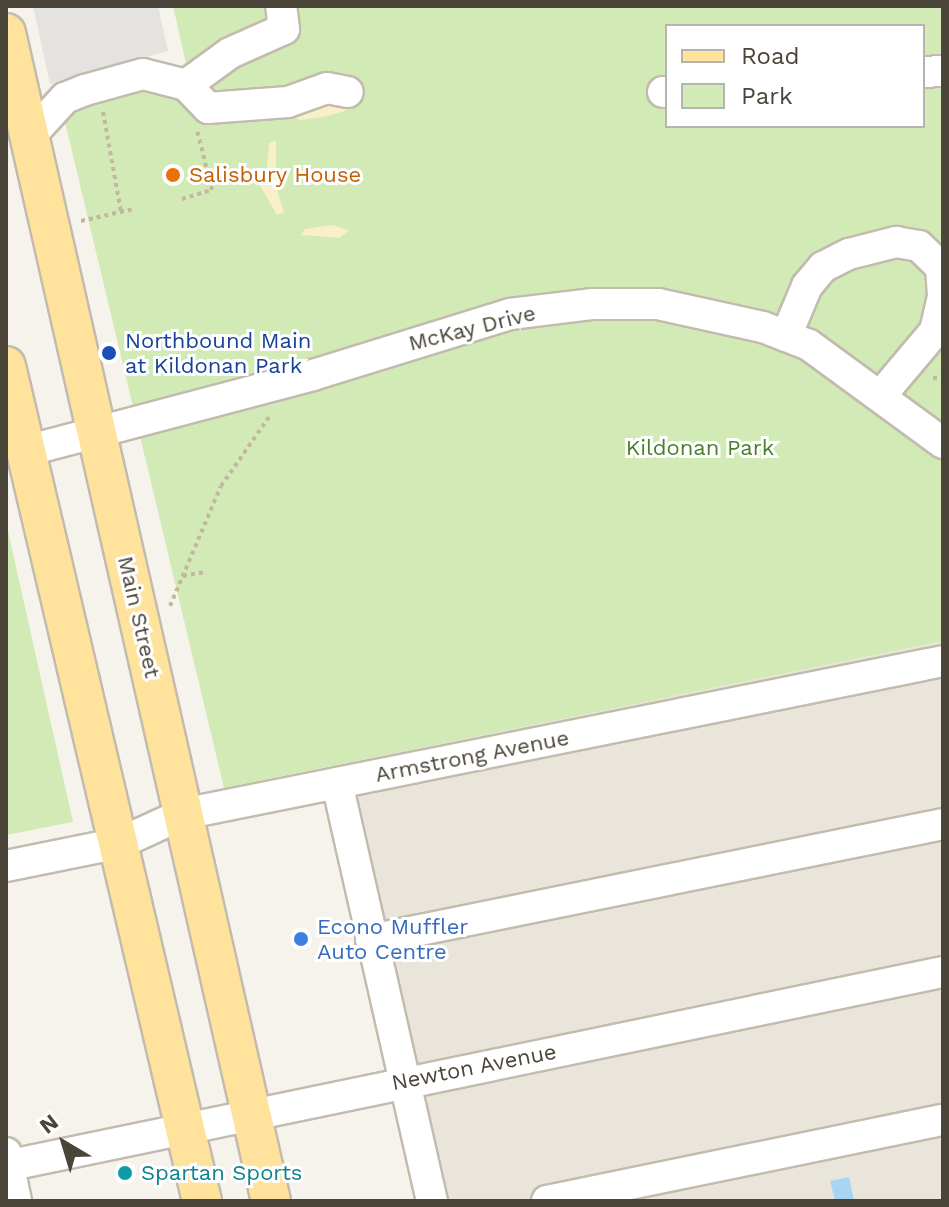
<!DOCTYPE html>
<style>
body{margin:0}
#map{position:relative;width:949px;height:1207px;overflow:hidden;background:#f6f3ec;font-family:"Work Sans",sans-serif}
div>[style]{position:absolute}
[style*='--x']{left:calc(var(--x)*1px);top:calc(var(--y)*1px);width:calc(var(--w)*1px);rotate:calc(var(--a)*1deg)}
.residential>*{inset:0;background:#eae5da}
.green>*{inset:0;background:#d2eab5}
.sand>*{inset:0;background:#f9efc9}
.parking>*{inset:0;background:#e5e3e0}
.water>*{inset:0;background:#a9d4f2}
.path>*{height:4px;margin-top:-2px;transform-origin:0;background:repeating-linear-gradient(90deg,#c4b79f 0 4px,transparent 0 8px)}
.roads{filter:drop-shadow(2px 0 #c2bbae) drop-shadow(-2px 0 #c2bbae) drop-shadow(0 2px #c2bbae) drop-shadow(0 -2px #c2bbae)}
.minor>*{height:30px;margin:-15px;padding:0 15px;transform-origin:15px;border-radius:15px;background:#fff}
.major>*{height:38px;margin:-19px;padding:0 19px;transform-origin:19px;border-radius:19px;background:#ffe39c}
.dots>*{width:22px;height:22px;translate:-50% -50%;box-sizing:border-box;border:4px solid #fff;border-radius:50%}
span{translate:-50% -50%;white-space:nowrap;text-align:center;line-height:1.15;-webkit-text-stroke:6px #fff;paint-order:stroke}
.food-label{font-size:22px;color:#c56008}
.left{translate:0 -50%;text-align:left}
.street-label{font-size:22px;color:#4b4439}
.transit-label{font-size:22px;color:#164399}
.park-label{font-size:22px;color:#4a7f2a}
.shop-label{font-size:22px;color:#366cbe}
.culture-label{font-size:22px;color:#0d838f}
.frame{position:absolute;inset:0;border:8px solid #4b4439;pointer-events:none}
.legend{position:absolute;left:665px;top:24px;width:260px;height:104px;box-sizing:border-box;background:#fff;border:2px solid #b7b4b0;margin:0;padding:10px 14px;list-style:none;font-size:24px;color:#4b4439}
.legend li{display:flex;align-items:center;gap:16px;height:40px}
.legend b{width:40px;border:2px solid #b7b4b0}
.north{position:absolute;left:24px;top:1103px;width:80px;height:80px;-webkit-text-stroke:6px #fff;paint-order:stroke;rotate:322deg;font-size:22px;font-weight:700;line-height:32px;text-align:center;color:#4b4439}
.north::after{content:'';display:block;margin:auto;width:28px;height:36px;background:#4b4439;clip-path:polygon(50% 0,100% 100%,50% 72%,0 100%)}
</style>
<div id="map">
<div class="residential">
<div style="clip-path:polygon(943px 641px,943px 1201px,432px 1201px,337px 783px,345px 763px)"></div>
</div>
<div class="green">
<div style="clip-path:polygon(evenodd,173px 6px,943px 6px,943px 641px,224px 788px,60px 101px,187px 68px,173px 6px,667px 26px,923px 26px,923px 126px,667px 126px,667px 26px)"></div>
<div style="clip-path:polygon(6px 522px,73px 822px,6px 835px)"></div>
</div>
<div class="sand">
<div style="clip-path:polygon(310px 100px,349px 103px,345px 111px,327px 116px,301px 120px,288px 116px)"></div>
<div style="clip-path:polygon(276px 140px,276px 187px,284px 212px,277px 215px,258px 182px,267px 167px,269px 143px)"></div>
<div style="clip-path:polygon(333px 225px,349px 231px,339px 238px,301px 235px,305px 229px)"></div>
</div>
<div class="parking">
<div style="clip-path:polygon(33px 6px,158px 6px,168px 51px,50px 84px)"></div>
</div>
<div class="water">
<div style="clip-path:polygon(849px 1177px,854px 1201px,835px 1201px,830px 1181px)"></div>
</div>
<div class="path">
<div style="--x:103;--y:112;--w:102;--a:79.8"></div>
<div style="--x:182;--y:199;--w:31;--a:-17"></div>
<div style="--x:212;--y:190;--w:62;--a:-104"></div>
<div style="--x:81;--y:221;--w:54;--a:-12.8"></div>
<div style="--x:933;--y:378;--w:10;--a:-6"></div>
<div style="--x:183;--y:576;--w:23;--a:-10"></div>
<div style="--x:170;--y:606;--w:130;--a:-67"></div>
<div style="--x:221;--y:486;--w:88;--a:-55.2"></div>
</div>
<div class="roads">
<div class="minor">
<div style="--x:923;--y:72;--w:20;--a:-3"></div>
<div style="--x:186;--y:85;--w:32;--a:46"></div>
<div style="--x:208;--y:108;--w:80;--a:-4.3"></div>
<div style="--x:288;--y:102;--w:41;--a:-19.7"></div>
<div style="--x:327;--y:88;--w:21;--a:11"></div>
<div style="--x:663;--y:92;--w:4;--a:0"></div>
<div style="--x:30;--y:136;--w:52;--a:-47.4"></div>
<div style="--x:65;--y:98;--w:22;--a:-22"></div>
<div style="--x:85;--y:90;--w:60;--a:-15.4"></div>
<div style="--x:143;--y:74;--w:44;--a:14.3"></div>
<div style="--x:186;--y:85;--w:54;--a:-36"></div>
<div style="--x:230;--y:53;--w:59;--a:-24"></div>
<div style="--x:284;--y:29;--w:23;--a:-97"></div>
<div style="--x:786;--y:336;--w:54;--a:-67.2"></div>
<div style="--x:807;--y:286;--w:25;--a:-50"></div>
<div style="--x:823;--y:267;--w:29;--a:-27"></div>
<div style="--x:849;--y:254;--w:49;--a:-14.3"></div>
<div style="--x:896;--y:242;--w:23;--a:10"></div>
<div style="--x:919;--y:246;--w:30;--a:44"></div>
<div style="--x:941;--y:267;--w:27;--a:86"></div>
<div style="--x:882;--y:394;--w:82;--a:-49.9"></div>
<div style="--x:935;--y:331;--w:36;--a:-77"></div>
<div style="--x:26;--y:451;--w:297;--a:-14.8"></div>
<div style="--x:313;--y:375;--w:206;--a:-17.2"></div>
<div style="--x:510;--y:314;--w:84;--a:-6.9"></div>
<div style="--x:593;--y:304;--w:65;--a:0"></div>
<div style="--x:658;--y:304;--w:107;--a:12.4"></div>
<div style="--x:763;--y:327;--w:49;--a:21.4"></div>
<div style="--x:809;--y:345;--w:166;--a:36.2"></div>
<div style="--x:337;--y:783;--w:429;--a:77.2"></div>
<div style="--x:6;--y:866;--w:116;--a:-11.4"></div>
<div style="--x:120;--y:843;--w:69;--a:-24.7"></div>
<div style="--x:183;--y:814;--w:775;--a:-11.38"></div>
<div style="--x:371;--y:940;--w:584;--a:-11.46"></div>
<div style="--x:6;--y:1153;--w:49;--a:78.2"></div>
<div style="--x:6;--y:1166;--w:957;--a:-11.7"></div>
<div style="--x:547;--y:1201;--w:404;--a:-11.6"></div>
</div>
<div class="major">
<div style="--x:6;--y:33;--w:1198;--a:77.22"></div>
<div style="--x:6;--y:366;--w:858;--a:76.79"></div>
</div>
</div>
<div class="dots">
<div style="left:173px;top:175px;background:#e8710a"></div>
<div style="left:109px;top:353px;background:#1a4fb4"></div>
<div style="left:301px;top:939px;background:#3f7fe0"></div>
<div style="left:125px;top:1173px;background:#0f9aa8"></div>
</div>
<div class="food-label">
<span class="left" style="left:189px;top:175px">Salisbury House</span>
</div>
<div class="street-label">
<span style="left:472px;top:328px;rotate:-14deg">McKay Drive</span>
<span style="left:139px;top:617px;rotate:77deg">Main Street</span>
<span style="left:472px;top:756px;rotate:-11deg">Armstrong Avenue</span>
<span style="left:474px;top:1067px;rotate:-11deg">Newton Avenue</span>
</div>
<div class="transit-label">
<span class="left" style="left:125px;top:353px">Northbound Main<br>at Kildonan Park</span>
</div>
<div class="park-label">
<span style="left:700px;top:448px">Kildonan Park</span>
</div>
<div class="shop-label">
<span class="left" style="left:317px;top:939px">Econo Muffler<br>Auto Centre</span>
</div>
<div class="culture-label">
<span class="left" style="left:141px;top:1173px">Spartan Sports</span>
</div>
<div class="frame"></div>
<ul class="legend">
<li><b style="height:10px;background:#ffe39c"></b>Road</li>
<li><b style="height:22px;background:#d2eab5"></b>Park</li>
</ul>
<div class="north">N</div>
</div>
